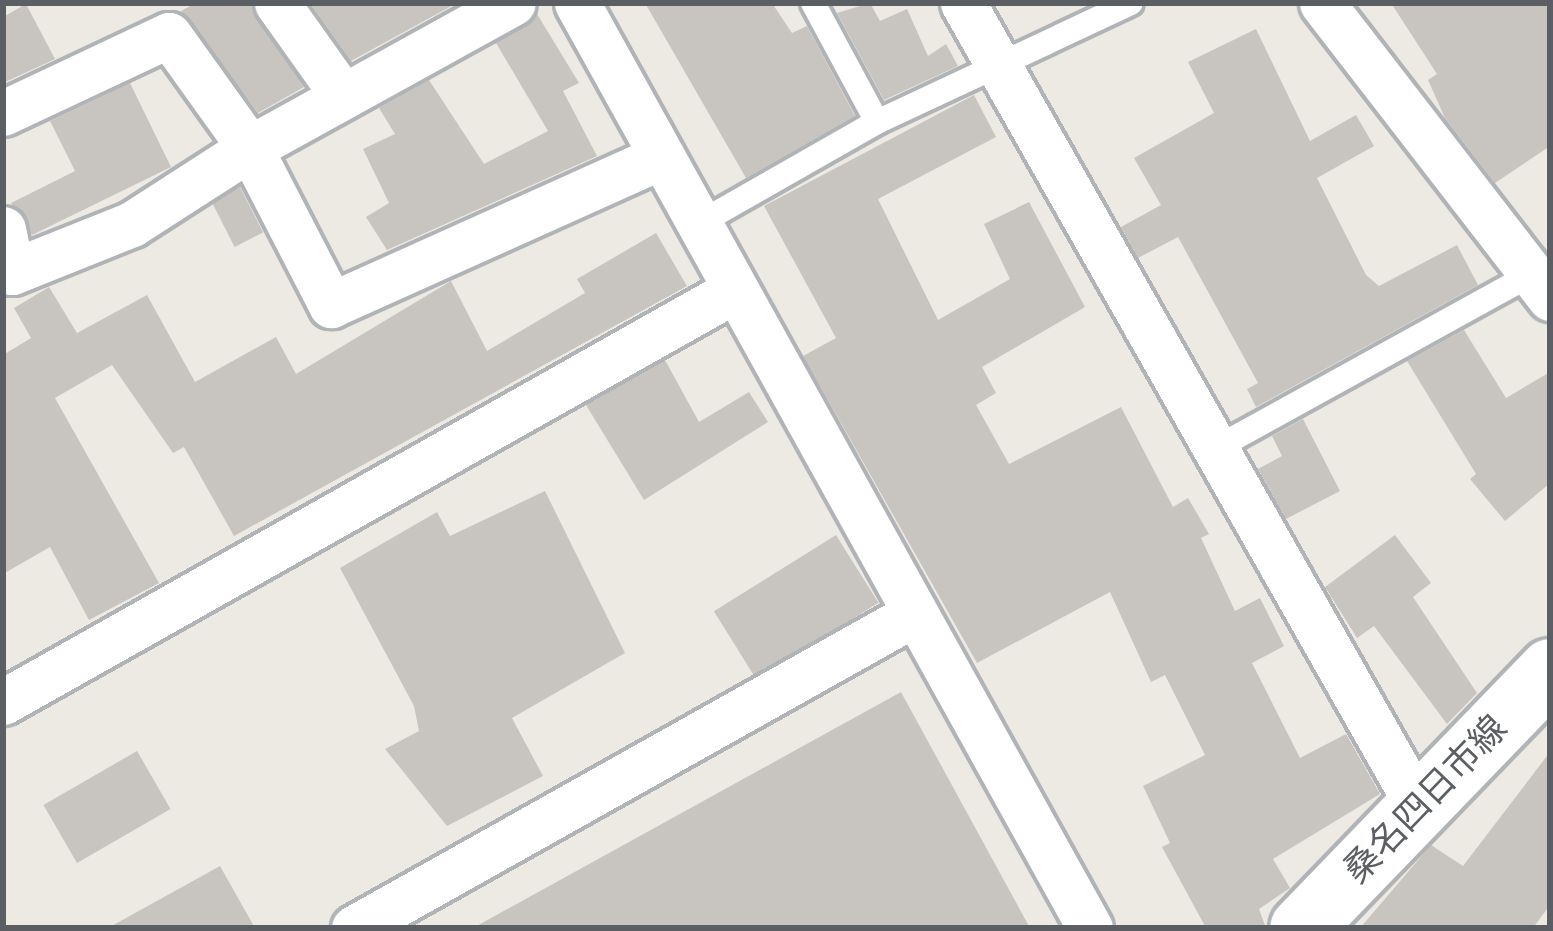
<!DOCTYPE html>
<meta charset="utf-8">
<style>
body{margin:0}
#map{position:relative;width:1553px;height:931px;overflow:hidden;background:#edeae3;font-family:"DejaVu Sans","Noto Sans JP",sans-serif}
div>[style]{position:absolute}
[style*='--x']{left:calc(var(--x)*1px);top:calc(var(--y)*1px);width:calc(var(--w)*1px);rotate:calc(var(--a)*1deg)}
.building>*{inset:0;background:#c8c5c0;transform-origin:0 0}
.roads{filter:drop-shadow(3px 0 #b0b4b7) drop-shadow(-3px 0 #b0b4b7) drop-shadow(0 3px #b0b4b7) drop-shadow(0 -3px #b0b4b7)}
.lane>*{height:24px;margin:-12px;padding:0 12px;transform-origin:12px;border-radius:12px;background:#fff}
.street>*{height:45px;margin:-22.5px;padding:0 22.5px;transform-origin:22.5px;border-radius:22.5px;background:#fff}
.secondary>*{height:63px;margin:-31.5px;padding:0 31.5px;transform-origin:31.5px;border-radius:31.5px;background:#fff}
span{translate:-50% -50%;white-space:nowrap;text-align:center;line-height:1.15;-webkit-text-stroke:12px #fff;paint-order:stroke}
.street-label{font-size:36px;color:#5b5f63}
.frame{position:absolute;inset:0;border:6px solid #5b5f63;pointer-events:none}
</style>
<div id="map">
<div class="building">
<div style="clip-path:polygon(196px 3px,250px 3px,304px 87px,258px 113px,181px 11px)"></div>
<div style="clip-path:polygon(310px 3px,457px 3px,351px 61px)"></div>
<div style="clip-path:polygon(645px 3px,772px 3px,792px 33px,807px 26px,855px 116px,746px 178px)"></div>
<div style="clip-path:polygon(870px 3px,880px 21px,907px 9px,928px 56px,946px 44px,958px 66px,884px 100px,837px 13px)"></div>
<div style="clip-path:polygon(1391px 3px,1550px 3px,1550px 146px,1495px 183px,1445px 118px,1428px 80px,1437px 74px)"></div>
<div style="clip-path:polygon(26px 4px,55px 59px,3px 83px,3px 17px)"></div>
<div style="clip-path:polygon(537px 14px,579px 83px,563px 91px,597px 156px,387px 250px,366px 217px,389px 203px,363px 149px,395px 134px,379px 108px,429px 80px,484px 164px,548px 131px,496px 43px)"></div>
<div style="clip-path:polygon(1256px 29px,1310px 141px,1356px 115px,1374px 146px,1317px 178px,1366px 275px,1379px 286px,1457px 245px,1478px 285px,1256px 407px,1247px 389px,1258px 383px,1178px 237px,1138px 258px,1121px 227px,1161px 205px,1134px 158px,1214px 113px,1188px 62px)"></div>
<div style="clip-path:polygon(130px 83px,171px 167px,32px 235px,11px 203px,75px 171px,50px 121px)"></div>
<div style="clip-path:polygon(974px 95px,996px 137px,878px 199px,938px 320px,1010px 279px,984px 224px,1029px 202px,1085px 307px,982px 367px,996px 393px,976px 405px,1009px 464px,1121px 407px,1173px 507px,1188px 498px,1209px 534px,1201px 538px,1235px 611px,1260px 598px,1284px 646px,1252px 663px,1300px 758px,1346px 734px,1380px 794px,1273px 859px,1290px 888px,1259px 909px,1266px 928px,1206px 928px,1162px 847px,1170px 843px,1143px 786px,1205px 755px,1165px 675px,1151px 682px,1110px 592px,977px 663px,803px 356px,836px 338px,764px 206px)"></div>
<div style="left:240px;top:187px;width:51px;height:32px;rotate:63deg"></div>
<div style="clip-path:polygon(656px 233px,687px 286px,234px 536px,184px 447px,173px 453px,112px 365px,55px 398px,159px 583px,89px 620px,50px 547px,3px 574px,3px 355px,31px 338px,14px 308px,49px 287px,77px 333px,147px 295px,195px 382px,276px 337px,296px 374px,451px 281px,487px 351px,585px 293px,577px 279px)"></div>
<div style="clip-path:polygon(1464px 330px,1506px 398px,1550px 372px,1550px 483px,1505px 521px,1470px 479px,1476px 474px,1407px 361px)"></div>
<div style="clip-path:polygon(665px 360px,699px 422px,749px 392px,768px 422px,644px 500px,586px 405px)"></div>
<div style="clip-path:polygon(1303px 419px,1340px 491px,1286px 519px,1258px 469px,1282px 456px,1272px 436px)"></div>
<div style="clip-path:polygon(545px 491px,625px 653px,512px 718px,543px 776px,447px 826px,385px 749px,419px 731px,414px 706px,340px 568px,437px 512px,450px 536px)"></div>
<div style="left:836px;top:535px;width:80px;height:144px;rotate:58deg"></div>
<div style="clip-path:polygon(1395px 535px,1431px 583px,1413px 597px,1477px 693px,1447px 724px,1374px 626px,1357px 638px,1325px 587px)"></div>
<div style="clip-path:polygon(901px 692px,1030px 928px,473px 928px)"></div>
<div style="left:137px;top:751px;width:67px;height:108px;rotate:60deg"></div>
<div style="clip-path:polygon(1550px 752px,1550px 905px,1533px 928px,1360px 928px,1431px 845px,1463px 866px)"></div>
<div style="clip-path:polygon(220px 866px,255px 928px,108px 928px)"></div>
</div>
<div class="roads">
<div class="lane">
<div style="--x:813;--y:3;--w:135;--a:61.7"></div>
<div style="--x:698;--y:224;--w:206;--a:-29.7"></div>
<div style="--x:877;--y:122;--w:280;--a:-25.1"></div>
<div style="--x:1220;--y:446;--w:355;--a:-28.9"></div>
</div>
<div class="street">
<div style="--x:277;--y:3;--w:114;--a:54.6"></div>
<div style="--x:577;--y:3;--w:1058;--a:60.99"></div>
<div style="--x:963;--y:3;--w:923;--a:60.46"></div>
<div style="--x:1322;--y:3;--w:373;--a:52.3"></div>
<div style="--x:3;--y:113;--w:183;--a:-25.2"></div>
<div style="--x:169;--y:35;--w:139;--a:54.4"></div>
<div style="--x:250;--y:148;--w:177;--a:62.7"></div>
<div style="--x:331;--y:305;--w:361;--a:-24.2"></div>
<div style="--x:3;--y:229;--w:44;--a:78.2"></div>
<div style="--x:12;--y:272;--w:129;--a:-21.8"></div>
<div style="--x:132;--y:224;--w:140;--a:-32.8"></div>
<div style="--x:250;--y:148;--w:300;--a:-28.9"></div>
<div style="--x:3;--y:702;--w:840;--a:-29.37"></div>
<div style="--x:354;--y:928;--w:642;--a:-29.28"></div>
</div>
<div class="secondary">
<div style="--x:1301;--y:928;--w:359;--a:-46"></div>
</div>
</div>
<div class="street-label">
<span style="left:1425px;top:799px;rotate:-46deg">桑名四日市線</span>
</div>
<div class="frame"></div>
</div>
